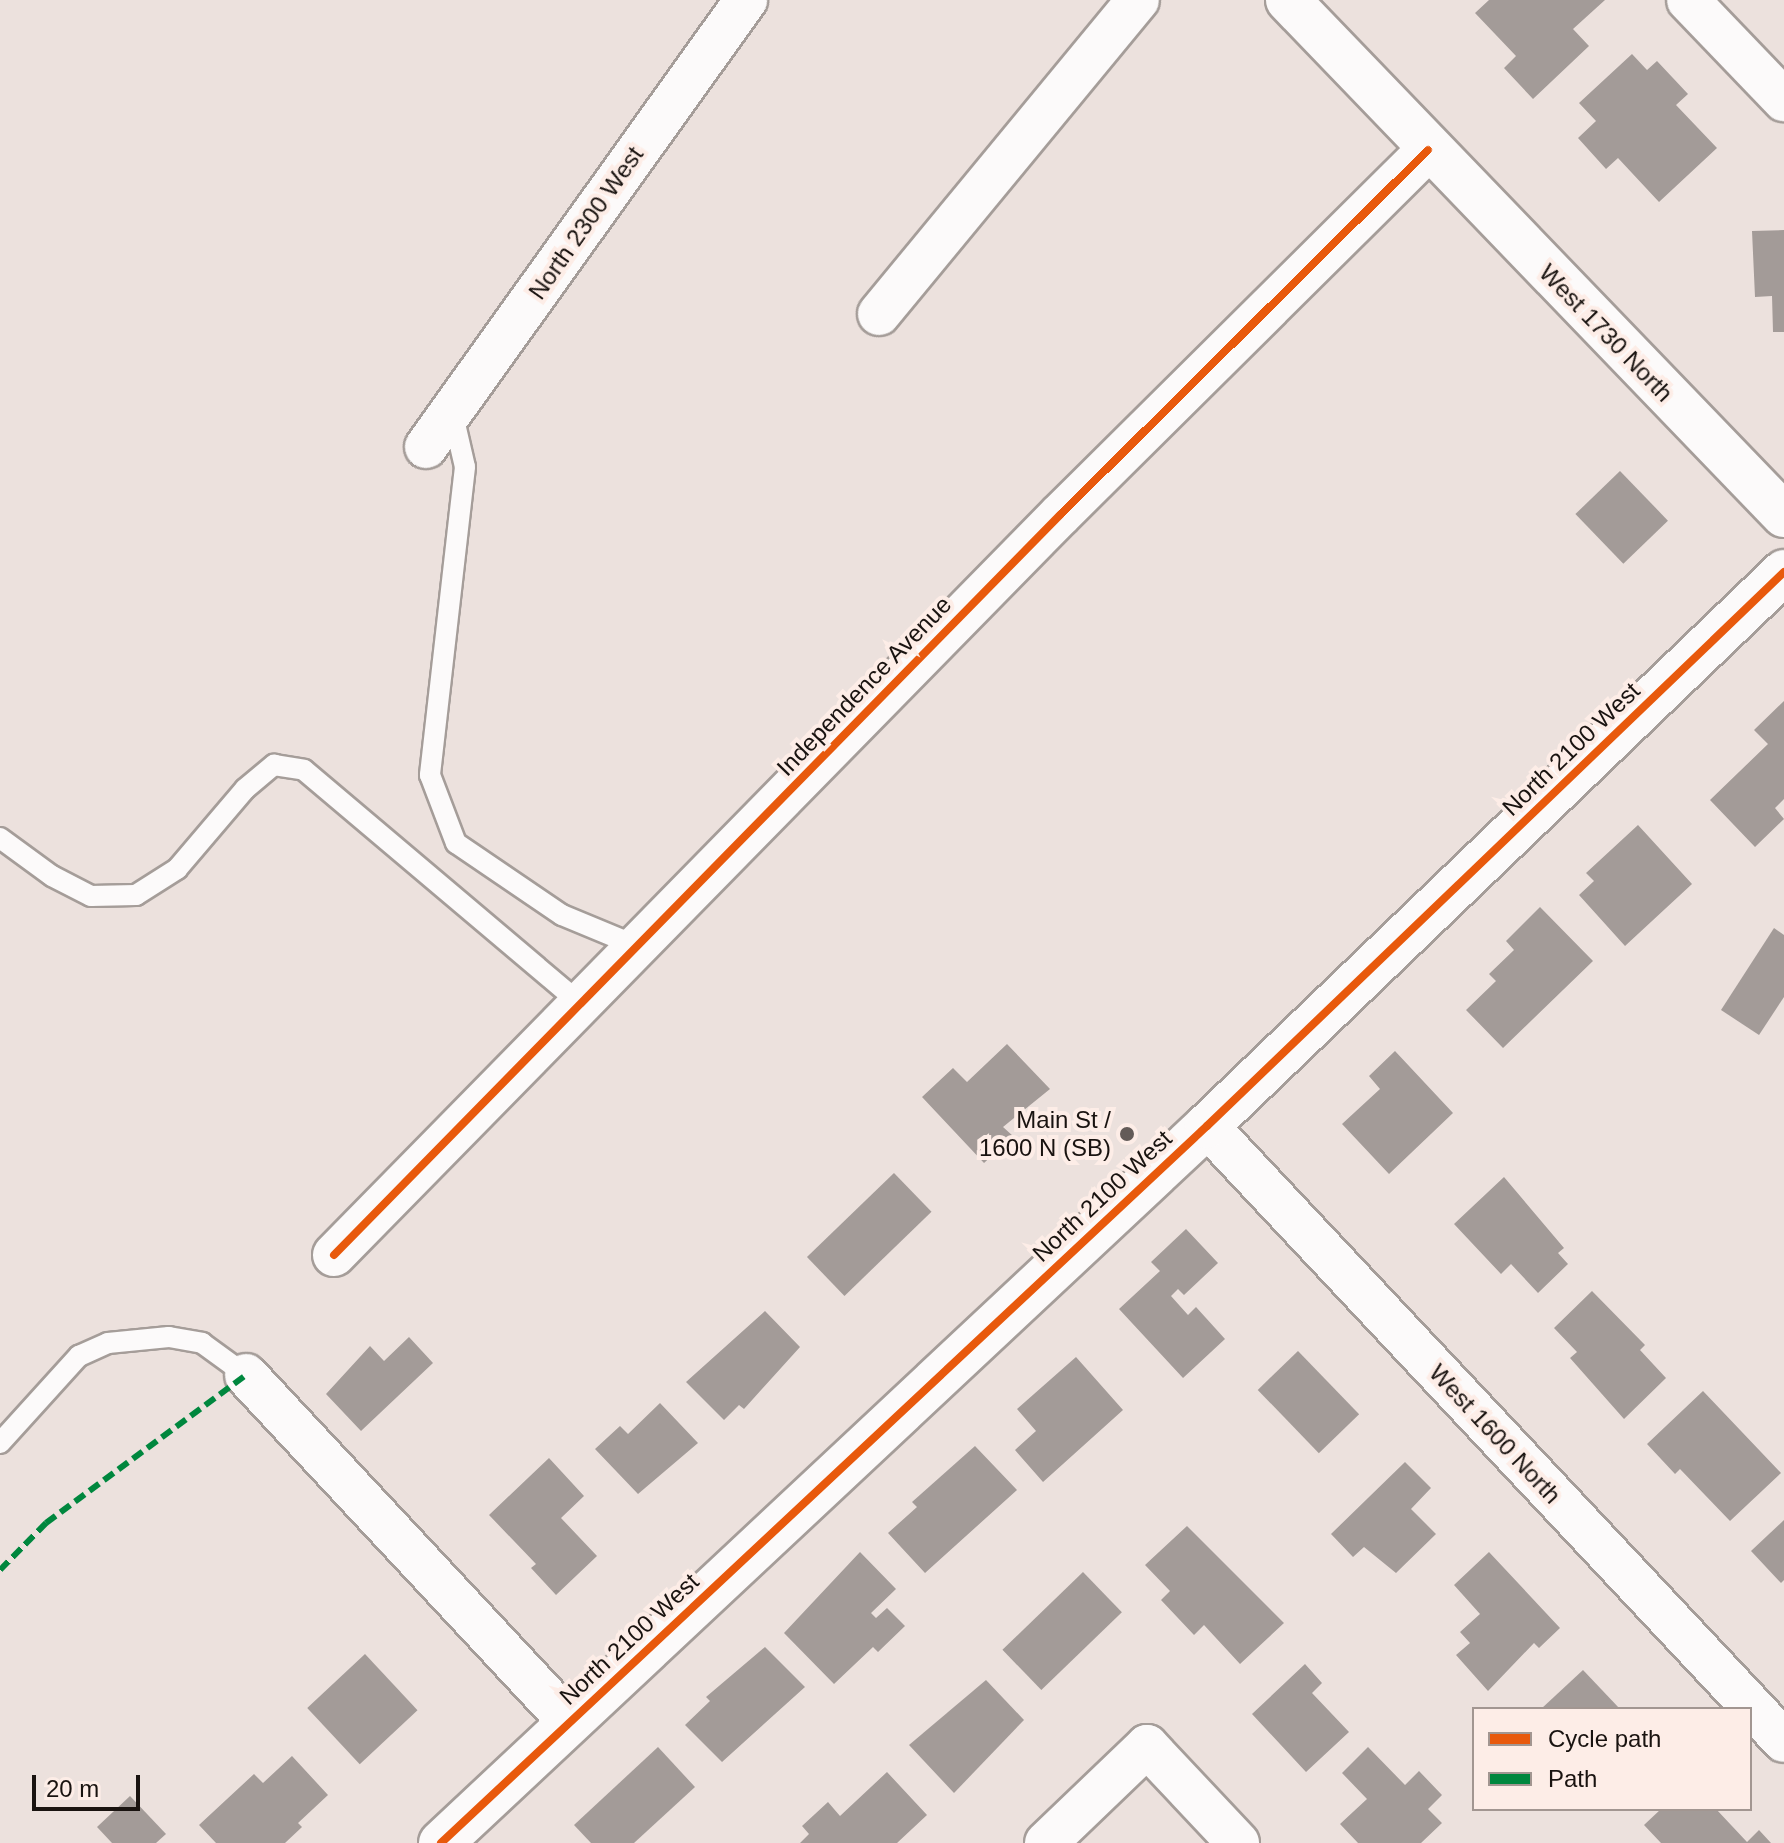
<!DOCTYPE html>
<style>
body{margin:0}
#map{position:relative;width:1784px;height:1843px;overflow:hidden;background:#ece1dd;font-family:Helvetica,sans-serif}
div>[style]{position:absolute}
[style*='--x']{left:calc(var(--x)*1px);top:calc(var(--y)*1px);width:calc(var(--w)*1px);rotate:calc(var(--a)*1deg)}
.building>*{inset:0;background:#a39b98;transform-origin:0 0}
.roads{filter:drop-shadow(2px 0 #a59d99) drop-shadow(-2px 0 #a59d99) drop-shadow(0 2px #a59d99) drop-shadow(0 -2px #a59d99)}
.service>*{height:20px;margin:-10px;padding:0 10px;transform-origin:10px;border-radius:10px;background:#fcfafa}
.minor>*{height:42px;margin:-21px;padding:0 21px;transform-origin:21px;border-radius:21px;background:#fcfafa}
.tertiary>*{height:44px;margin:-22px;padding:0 22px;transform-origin:22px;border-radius:22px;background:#fcfafa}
.quiet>*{height:6px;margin-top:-3px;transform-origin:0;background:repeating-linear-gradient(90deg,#00873e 0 12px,transparent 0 18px)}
.cycleway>*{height:8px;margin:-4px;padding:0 4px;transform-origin:4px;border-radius:4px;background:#e8590c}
.dots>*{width:22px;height:22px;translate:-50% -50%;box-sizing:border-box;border:4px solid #fdede7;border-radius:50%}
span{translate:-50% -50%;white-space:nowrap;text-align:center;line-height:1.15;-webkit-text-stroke:8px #fdede7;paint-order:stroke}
.street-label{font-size:24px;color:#191310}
.poi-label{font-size:24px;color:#191310}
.right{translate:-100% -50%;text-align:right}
.legend{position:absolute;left:1472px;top:1707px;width:280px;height:104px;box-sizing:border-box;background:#fdede7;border:2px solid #a29691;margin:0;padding:10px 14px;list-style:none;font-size:24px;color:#191310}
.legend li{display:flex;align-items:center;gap:16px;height:40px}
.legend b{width:40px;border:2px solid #a29691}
.scale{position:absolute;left:32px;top:1775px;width:108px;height:36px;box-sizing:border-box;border:4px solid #191310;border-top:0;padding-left:10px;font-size:24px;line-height:28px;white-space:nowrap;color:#191310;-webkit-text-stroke:6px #fdede7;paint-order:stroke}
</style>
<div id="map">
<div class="building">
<div style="clip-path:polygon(1489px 0,1605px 0,1573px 29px,1589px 46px,1533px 99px,1504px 68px,1516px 56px,1475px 13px)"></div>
<div style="clip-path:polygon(1632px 54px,1647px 70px,1657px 61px,1688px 94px,1676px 105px,1717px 148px,1659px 202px,1618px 158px,1606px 169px,1578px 138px,1596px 121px,1579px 103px)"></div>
<div style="clip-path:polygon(1784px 230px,1784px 332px,1773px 332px,1772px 296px,1755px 297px,1752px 231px)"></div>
<div style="left:1620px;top:471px;width:69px;height:62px;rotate:46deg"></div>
<div style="clip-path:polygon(1784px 701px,1784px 799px,1775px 808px,1784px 819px,1755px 847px,1710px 800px,1768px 744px,1754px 730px)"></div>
<div style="clip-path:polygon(1638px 825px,1692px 884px,1625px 946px,1579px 895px,1594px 881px,1586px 873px)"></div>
<div style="clip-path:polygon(1540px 907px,1593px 961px,1503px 1048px,1466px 1010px,1496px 981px,1489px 974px,1514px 950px,1506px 941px)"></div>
<div style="clip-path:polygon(1774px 928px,1784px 935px,1784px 997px,1759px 1035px,1721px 1010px)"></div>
<div style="clip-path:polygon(1007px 1044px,1050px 1089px,1003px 1127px,1013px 1136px,984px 1163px,922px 1097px,953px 1068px,967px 1082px)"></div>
<div style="clip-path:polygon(1395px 1051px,1453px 1113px,1389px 1174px,1342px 1124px,1380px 1089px,1369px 1076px)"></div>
<div style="left:894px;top:1173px;width:54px;height:121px;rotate:46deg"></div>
<div style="clip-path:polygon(1504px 1177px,1564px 1248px,1558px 1253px,1568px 1264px,1538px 1293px,1511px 1264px,1501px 1274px,1454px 1224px)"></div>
<div style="clip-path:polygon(1186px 1229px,1218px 1263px,1184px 1295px,1178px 1289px,1171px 1296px,1188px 1315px,1196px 1307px,1225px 1339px,1183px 1378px,1119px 1309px,1160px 1271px,1151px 1262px)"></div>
<div style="clip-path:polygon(1592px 1291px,1645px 1345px,1640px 1350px,1666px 1378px,1624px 1419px,1570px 1358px,1577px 1352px,1554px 1328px)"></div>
<div style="clip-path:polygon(765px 1311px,800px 1347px,744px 1409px,739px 1405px,724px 1420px,686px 1382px)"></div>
<div style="clip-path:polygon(409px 1337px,433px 1363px,361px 1431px,326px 1394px,370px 1346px,384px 1361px)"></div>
<div style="left:1298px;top:1351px;width:88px;height:56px;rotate:46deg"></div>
<div style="clip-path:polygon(1076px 1357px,1123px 1410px,1043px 1482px,1015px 1450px,1036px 1431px,1017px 1409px)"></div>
<div style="clip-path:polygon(1703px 1391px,1781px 1473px,1730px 1521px,1680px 1469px,1675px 1474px,1647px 1444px)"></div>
<div style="clip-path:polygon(660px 1403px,698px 1443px,638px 1494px,595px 1449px,620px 1426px,628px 1434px)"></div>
<div style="clip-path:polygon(975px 1446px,1017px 1490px,925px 1573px,888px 1533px,917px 1507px,912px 1502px)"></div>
<div style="clip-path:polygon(549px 1458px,584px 1496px,561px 1518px,597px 1556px,556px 1595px,531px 1568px,536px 1564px,489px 1515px)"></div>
<div style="clip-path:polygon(1405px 1462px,1431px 1488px,1411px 1509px,1436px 1534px,1396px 1573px,1364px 1547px,1353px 1557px,1331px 1534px)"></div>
<div style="clip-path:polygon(1784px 1520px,1784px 1580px,1781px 1583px,1751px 1551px)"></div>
<div style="clip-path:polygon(1187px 1526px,1284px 1623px,1240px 1664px,1204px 1625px,1194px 1635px,1161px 1600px,1170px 1591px,1145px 1565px)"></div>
<div style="clip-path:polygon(860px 1552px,896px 1589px,871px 1613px,876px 1618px,887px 1608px,905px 1626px,878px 1652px,873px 1647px,834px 1684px,784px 1633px)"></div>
<div style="clip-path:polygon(1489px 1552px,1560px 1628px,1539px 1648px,1534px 1643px,1488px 1691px,1456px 1655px,1470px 1643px,1460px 1632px,1480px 1614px,1454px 1585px)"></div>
<div style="left:1083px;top:1572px;width:56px;height:112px;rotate:46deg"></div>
<div style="clip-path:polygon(765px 1647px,805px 1687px,722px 1762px,685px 1725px,710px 1701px,706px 1697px)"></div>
<div style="left:365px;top:1654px;width:77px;height:79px;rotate:47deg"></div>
<div style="clip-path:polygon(1305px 1664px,1322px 1683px,1312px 1693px,1349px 1732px,1306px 1772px,1252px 1714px)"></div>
<div style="clip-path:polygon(1583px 1670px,1620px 1709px,1541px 1709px)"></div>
<div style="clip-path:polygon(986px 1680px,1024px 1720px,954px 1793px,909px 1745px)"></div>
<div style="clip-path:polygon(658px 1747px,695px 1787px,634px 1843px,591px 1843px,574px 1825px)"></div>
<div style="clip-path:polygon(1368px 1747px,1405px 1785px,1419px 1771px,1442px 1795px,1428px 1809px,1442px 1823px,1421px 1843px,1358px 1843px,1340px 1824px,1367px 1799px,1342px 1773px)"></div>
<div style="clip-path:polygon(292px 1756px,328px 1795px,298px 1823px,302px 1827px,285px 1843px,216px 1843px,199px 1825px,254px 1774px,263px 1783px)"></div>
<div style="clip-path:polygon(887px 1772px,927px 1815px,897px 1843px,800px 1843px,809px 1834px,802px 1826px,828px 1802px,840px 1816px)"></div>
<div style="clip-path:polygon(130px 1796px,166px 1834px,156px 1843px,112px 1843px,97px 1827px)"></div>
<div style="clip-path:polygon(1661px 1809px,1716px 1809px,1747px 1842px,1759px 1830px,1771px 1843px,1661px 1843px,1644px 1825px)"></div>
</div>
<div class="roads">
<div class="service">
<div style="--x:453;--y:415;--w:53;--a:77"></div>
<div style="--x:465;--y:467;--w:310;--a:96.5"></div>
<div style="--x:430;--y:775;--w:73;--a:69.1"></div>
<div style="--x:456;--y:843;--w:128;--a:34.2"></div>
<div style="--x:562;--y:915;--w:81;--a:22.5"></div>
<div style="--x:0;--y:838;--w:64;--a:36.2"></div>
<div style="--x:52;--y:876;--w:44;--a:27.1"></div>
<div style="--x:91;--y:896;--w:45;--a:-1.3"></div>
<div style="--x:136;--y:895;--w:49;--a:-32.4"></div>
<div style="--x:177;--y:869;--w:105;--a:-49.6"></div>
<div style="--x:245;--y:789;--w:38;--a:-40"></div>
<div style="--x:274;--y:765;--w:30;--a:9"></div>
<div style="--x:304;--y:770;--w:363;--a:40.2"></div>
<div style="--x:0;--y:1443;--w:118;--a:-47.8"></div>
<div style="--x:79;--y:1356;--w:32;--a:-24"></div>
<div style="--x:108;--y:1343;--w:61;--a:-5.6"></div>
<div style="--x:169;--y:1337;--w:34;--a:10"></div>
<div style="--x:202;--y:1343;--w:54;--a:36"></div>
</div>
<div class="minor">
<div style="--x:1688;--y:0;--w:139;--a:46.2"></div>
<div style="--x:879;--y:314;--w:407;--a:-50.5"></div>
<div style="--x:426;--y:447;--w:550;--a:-54.4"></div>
<div style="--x:1207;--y:1126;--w:843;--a:46.83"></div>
<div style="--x:334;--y:1255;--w:1037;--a:-45.55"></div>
<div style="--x:1060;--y:515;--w:518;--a:-44.77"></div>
<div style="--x:246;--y:1375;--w:475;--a:47"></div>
<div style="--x:1046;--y:1843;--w:140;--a:-43.8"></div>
<div style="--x:1147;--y:1746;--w:133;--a:46.8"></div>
</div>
<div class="tertiary">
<div style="--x:1288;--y:0;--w:715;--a:46.08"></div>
<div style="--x:441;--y:1843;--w:1049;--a:-43.11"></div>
<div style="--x:1207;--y:1126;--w:800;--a:-43.83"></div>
</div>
</div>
<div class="quiet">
<div style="--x:0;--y:1570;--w:66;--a:-45.6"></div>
<div style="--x:46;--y:1523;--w:249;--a:-36.5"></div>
</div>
<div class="cycleway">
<div style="--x:334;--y:1255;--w:1037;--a:-45.55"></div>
<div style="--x:1060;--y:515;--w:518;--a:-44.77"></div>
<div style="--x:441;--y:1843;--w:1049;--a:-43.11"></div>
<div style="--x:1207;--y:1126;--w:800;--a:-43.83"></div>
</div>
<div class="dots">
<div style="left:1127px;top:1134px;background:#635b58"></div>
</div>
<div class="street-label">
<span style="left:586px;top:223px;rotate:-55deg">North 2300 West</span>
<span style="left:1606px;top:333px;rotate:46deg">West 1730 North</span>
<span style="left:864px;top:686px;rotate:-46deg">Independence Avenue</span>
<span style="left:1571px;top:749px;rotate:-44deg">North 2100 West</span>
<span style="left:1102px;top:1196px;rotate:-43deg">North 2100 West</span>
<span style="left:1495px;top:1434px;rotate:47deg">West 1600 North</span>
<span style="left:629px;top:1639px;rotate:-43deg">North 2100 West</span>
</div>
<div class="poi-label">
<span class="right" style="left:1111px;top:1134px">Main St /<br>1600 N (SB)</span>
</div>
<ul class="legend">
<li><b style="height:10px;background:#e8590c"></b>Cycle path</li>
<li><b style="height:10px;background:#00873e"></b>Path</li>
</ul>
<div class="scale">20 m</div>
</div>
